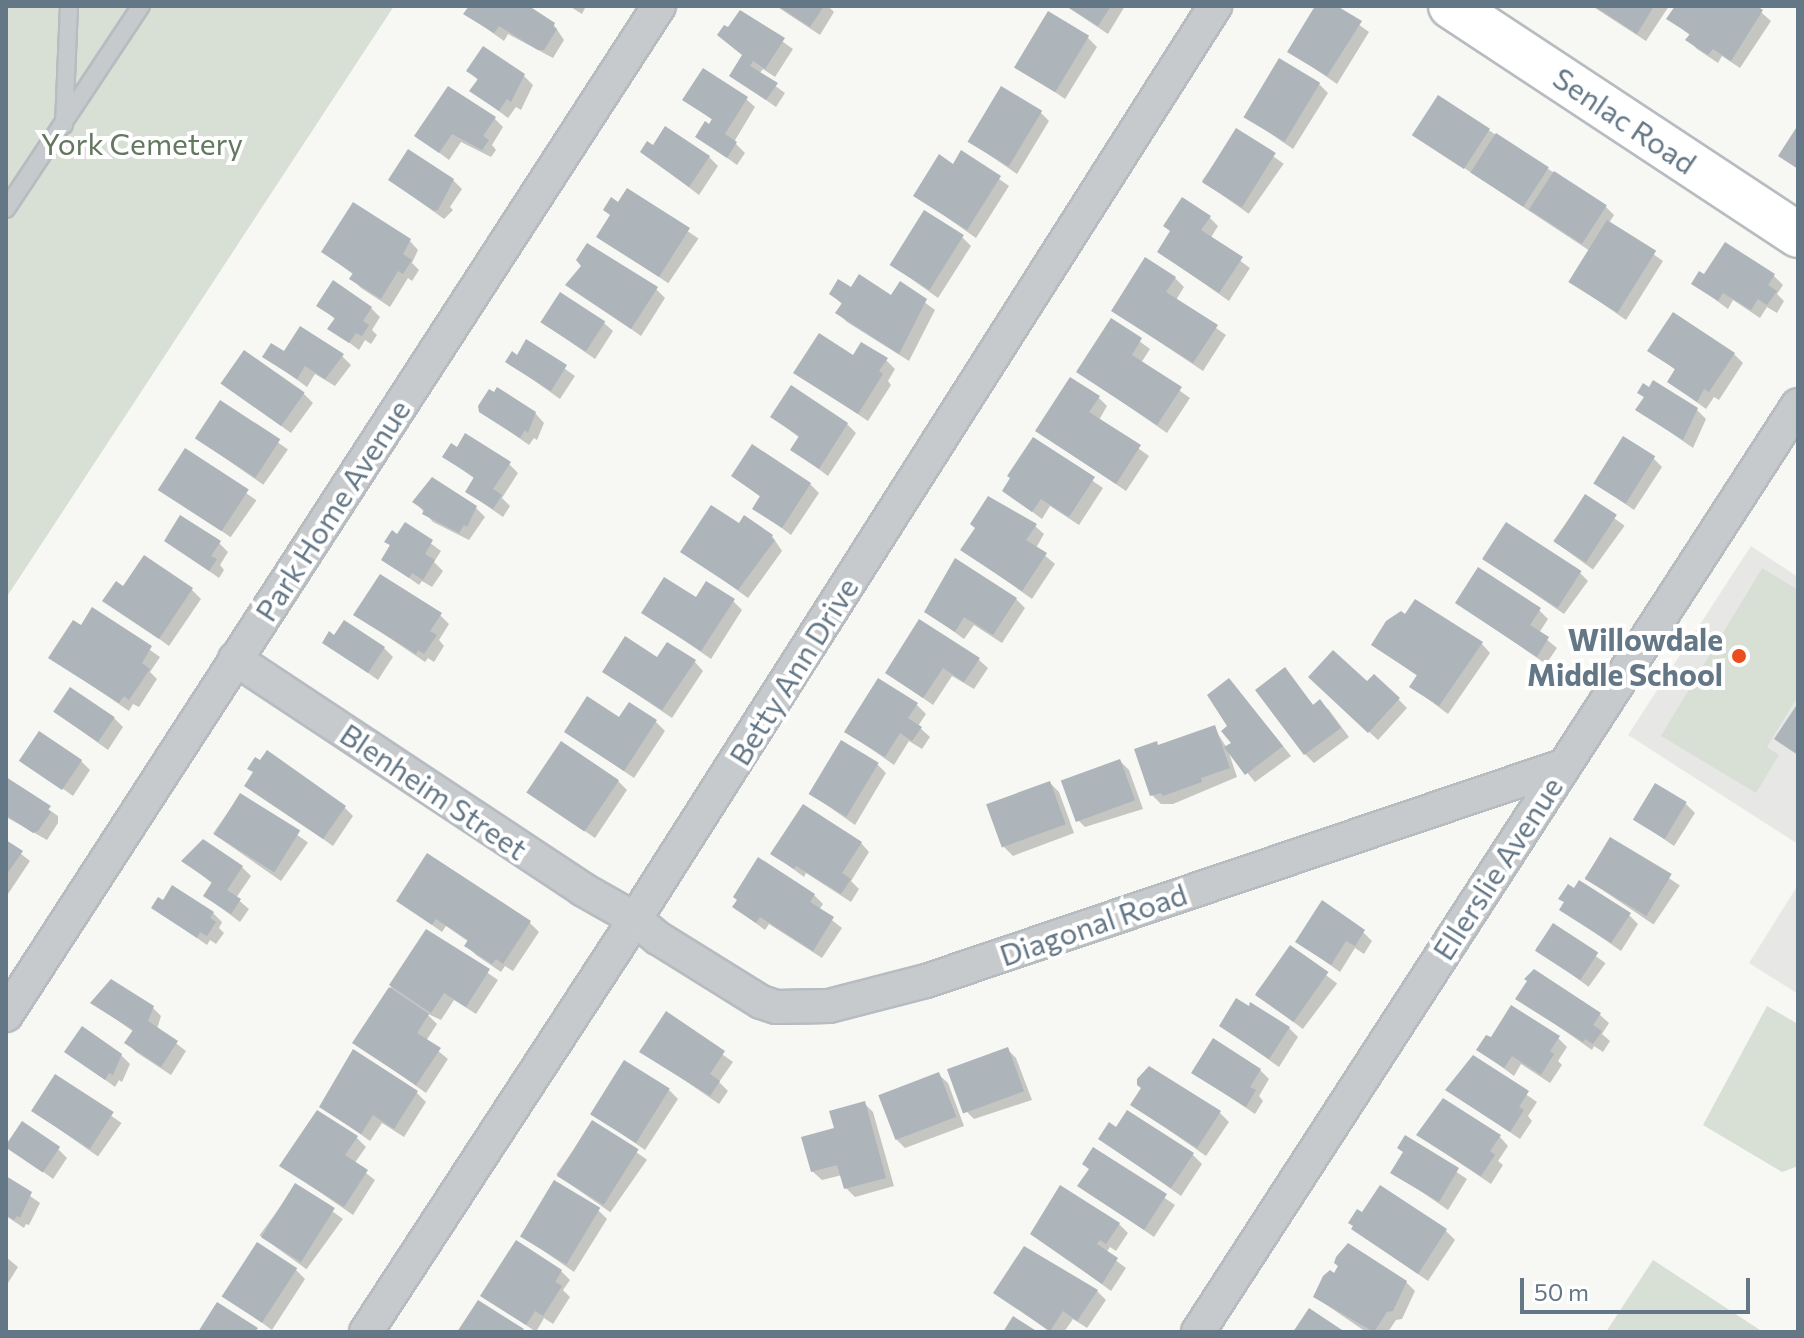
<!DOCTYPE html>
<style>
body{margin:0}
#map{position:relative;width:1804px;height:1338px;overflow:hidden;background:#f7f7f3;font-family:Commissioner,sans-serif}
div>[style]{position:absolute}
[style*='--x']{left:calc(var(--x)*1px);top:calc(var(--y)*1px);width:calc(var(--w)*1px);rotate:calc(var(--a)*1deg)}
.built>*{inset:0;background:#e7e8e6}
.green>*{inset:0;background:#d8dfd4}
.shadow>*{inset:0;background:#0003;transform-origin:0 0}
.building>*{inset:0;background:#adb5ba;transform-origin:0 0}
.roads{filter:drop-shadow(2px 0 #b6bcc0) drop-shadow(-2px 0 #b6bcc0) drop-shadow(0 2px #b6bcc0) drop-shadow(0 -2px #b6bcc0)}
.lane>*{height:16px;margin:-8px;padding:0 8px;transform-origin:8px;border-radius:8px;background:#c6cacd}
.street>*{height:32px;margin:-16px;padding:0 16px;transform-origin:16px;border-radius:16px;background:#c6cacd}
.secondary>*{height:44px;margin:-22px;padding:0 22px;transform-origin:22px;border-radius:22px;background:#fff}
.dots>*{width:22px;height:22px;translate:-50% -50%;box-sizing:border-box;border:4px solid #fff;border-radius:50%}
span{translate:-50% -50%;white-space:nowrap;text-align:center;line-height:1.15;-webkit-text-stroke:8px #fff;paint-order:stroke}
.street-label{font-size:30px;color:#647786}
.park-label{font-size:30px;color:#64785f}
.poi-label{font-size:30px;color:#647786;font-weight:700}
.right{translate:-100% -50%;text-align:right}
.frame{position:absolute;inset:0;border:8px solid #647786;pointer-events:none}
.scale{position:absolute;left:1520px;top:1278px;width:230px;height:36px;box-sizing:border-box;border:4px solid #647786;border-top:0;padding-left:10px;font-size:24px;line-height:28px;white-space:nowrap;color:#647786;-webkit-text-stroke:6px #fff;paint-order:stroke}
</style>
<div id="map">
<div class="built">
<div style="clip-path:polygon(1751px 546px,1798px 577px,1798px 844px,1628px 735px)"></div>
<div style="clip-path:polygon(1798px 885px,1798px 994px,1749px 963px)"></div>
</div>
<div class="green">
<div style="clip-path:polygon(6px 6px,394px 6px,6px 598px)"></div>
<div style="clip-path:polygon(1762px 568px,1798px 590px,1798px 696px,1767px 747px,1779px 755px,1756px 793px,1661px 736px)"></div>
<div style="clip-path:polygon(1767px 1006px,1798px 1024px,1798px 1166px,1782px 1172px,1703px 1125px)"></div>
<div style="clip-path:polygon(1653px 1260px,1763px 1332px,1606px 1332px)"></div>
</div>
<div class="shadow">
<div style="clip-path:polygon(471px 6px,524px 6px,554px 25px,564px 40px,553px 58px,508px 34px,504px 41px,466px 14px)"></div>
<div style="clip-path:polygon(569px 6px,586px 6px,582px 14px)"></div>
<div style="clip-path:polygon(776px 6px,828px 6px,834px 12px,820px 35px)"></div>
<div style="clip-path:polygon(1066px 6px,1125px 6px,1108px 34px)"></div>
<div style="clip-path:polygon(1317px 6px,1333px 6px,1369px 32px,1337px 84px,1289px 51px)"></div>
<div style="clip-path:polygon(1592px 6px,1669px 6px,1646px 41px)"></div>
<div style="clip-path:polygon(1677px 6px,1754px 6px,1771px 21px,1740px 68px,1722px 56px,1718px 63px,1697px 49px,1688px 40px,1691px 36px,1669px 19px)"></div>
<div style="clip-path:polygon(741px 12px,793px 49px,775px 77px,763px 69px,759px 74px,785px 93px,776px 107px,731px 76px,744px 56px,729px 30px)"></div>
<div style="clip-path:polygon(1088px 38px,1097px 47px,1065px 99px,1017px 66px)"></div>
<div style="clip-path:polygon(469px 71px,524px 76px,533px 85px,521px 110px,516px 107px,508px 118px,472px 91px,479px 81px)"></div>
<div style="clip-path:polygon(1319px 84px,1328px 93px,1293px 149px,1245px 116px)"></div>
<div style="clip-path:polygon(1438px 97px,1605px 206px,1614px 215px,1609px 223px,1663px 261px,1626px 320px,1571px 282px,1590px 251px,1414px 135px)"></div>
<div style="clip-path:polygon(746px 99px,755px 107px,734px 142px,745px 153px,737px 165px,698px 137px,714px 121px,685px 100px)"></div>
<div style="clip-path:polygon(1040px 112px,1049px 121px,1017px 174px,969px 141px)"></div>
<div style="clip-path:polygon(494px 118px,503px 127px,492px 145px,496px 150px,491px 157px,461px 142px,449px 160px,417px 136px)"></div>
<div style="left:1237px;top:131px;width:57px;height:61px;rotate:35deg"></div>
<div style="clip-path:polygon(642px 152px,709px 157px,718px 166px,699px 195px)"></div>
<div style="clip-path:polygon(962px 153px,1009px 186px,976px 238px,915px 195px,954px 167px)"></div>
<div style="clip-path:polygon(390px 180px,453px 180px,462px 189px,450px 207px,453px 210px,444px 219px)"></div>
<div style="left:628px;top:191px;width:85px;height:54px;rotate:34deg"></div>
<div style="clip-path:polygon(1209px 217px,1218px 226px,1210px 239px,1250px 268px,1229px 301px,1159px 252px)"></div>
<div style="clip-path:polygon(962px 237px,971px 246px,938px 298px,892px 265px)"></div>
<div style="clip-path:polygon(409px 240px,418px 250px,412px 263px,419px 270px,412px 281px,408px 278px,390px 307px,361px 288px,352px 279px,354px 275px,323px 252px)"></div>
<div style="clip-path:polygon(1774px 276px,1783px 285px,1777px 294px,1784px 301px,1777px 313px,1767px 307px,1760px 318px,1733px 300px,1728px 309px,1693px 283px,1704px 277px)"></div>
<div style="clip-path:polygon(1175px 278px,1184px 287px,1176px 300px,1226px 335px,1203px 371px,1113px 311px)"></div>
<div style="clip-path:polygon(900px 284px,935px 310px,909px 361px,847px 322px,838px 313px,843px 305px,831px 294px,851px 290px,891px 297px)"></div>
<div style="clip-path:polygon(568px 285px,656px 289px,665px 298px,641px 336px)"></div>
<div style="clip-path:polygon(319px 305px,371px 308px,380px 317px,372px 330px,377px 335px,371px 344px,365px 340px,359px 350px,330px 328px,336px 320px)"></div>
<div style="clip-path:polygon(1112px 321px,1150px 349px,1141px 363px,1190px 398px,1167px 433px,1079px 372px)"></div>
<div style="clip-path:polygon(543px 323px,604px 323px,613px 331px,595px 359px)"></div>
<div style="clip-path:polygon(527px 342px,575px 376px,560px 399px,508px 362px,517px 357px)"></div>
<div style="clip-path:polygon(1650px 350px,1734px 354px,1743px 363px,1719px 400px,1714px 397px,1706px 409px,1669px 382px,1677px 371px)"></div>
<div style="clip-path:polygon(284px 354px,342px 356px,351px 365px,335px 386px,315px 374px,307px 387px,264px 356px)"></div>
<div style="clip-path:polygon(853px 357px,886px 360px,895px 369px,888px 381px,891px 385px,868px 421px,796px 373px)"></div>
<div style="clip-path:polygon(223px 384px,304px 394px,313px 403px,291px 433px)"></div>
<div style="clip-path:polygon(1639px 392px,1697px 410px,1706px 419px,1693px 448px,1638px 410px,1645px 398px)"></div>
<div style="clip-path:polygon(1098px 397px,1107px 406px,1099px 420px,1149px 456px,1126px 491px,1037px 431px)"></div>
<div style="left:220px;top:402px;width:83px;height:43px;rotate:35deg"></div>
<div style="clip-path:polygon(481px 411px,535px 413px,544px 423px,537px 440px,534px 438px,529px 445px)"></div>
<div style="clip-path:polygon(772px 417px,847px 424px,856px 433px,828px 476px,793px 450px,800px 438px)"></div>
<div style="clip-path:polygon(1033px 440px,1103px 488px,1079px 525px,1050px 506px,1042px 519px,1004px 491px)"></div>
<div style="left:186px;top:451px;width:86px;height:45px;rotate:35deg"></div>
<div style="clip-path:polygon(445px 457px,509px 464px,518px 473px,502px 498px,510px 506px,503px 517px,467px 492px,475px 479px)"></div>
<div style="clip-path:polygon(1653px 458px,1662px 467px,1634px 510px,1595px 483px)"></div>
<div style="clip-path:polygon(733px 476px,810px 484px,819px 493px,791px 535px,755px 508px,762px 498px)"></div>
<div style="left:1585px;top:497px;width:49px;height:54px;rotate:36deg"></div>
<div style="clip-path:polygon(415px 502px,476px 508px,485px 517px,469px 540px,433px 522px)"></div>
<div style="clip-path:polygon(744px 518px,772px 536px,782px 551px,748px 598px,683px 551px,739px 525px)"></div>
<div style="clip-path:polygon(406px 525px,441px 551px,434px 562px,443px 571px,432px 587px,422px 581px,419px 585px,384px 560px,391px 547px,387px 542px,398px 537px)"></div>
<div style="clip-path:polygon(1035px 526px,1044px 534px,1036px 548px,1055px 564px,1032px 599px,963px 550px,977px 529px)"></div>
<div style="clip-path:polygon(166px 541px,219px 543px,228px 552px,220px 565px,224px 570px,219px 578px)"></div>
<div style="clip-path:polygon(1484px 559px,1579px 572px,1588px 581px,1564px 614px)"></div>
<div style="clip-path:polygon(124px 588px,192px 590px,201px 599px,169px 646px,105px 600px)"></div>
<div style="clip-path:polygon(1016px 599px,1025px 608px,1002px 643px,974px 625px,964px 639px,927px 612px)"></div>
<div style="clip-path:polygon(696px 600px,733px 601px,742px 610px,711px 659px,643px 612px)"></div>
<div style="clip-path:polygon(1457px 603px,1539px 610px,1548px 619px,1539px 633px,1557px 648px,1546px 664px)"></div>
<div style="clip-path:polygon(93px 610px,160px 657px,150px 672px,157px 679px,139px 707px,133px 704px,129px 711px,50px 657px,81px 628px)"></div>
<div style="clip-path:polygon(356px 615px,440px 615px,449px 624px,439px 640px,444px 646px,434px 662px,428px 658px,425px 662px)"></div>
<div style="clip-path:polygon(335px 637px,384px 648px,393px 657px,378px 680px,324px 642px)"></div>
<div style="clip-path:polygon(1482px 644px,1490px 653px,1448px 714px,1412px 687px,1419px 677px,1373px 645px)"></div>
<div style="clip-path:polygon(658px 659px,695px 662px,703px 671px,672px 718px,604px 672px)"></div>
<div style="clip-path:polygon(979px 660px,988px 668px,974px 689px,952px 676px,933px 705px,887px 673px)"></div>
<div style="clip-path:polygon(1285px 670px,1314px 706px,1320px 702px,1329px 710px,1349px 737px,1314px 763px,1305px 754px)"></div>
<div style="clip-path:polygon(1367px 684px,1398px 699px,1407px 708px,1378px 740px,1319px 686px)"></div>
<div style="clip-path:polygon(1238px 690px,1291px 756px,1255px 782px,1228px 750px,1237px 777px,1173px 804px,1161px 804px,1152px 795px,1160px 747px,1214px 728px,1227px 748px,1234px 743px,1230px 726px)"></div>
<div style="clip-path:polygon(917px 705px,926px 714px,918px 726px,930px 737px,922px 749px,909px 741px,894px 765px,847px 732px)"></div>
<div style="clip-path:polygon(55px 712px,114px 718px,123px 727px,108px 750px)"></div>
<div style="clip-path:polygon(620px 719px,656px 722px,665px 731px,634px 778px,566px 732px)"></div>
<div style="clip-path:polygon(23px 760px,81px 761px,90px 770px,73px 796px)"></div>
<div style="clip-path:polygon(1120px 761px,1129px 770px,1143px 809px,1085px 827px,1076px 818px)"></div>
<div style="clip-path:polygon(877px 764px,886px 773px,855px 825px,811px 794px)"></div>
<div style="clip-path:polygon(6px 779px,58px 816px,58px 823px,47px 840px,6px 817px)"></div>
<div style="clip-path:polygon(618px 781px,627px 790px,595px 838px,528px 792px)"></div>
<div style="clip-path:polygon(1050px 783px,1059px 792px,1074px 833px,1013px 856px,1004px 847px)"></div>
<div style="clip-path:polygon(246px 785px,344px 807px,353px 816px,333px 846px)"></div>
<div style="left:240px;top:795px;width:83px;height:47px;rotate:35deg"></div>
<div style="clip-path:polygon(1686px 804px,1695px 813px,1674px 846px,1636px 820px)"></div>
<div style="left:1611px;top:839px;width:83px;height:47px;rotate:34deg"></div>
<div style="clip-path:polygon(6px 842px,30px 861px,6px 897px)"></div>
<div style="clip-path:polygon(861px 843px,869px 852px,851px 881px,859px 889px,851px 902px,806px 873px,804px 877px,773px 854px)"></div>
<div style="clip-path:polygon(759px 860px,814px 895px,823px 904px,819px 910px,842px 928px,822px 958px,769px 924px,765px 930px,734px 907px)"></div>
<div style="clip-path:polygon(184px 861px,242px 867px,251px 876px,236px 898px,249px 909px,240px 922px,205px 896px,213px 884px)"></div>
<div style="clip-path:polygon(398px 901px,530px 923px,539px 932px,513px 971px,505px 966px,501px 972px,476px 955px,467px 946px,469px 942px,446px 926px,442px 932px)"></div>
<div style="clip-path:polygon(154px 908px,213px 913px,222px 922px,219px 928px,224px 933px,216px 944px,210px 940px,207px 945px)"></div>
<div style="clip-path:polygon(1562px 910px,1629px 915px,1638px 924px,1621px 951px)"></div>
<div style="left:1553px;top:925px;width:65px;height:29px;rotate:36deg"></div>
<div style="clip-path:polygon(427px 931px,498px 980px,476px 1014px,454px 1000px,441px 1020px,426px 1013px,437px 1024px,426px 1041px,448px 1059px,426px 1093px,355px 1043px)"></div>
<div style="clip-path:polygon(1363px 932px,1372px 941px,1364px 954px,1355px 948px,1340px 972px,1298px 942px)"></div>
<div style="left:1290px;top:948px;width:59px;height:57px;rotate:37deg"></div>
<div style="clip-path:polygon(1518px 998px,1600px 1015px,1609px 1023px,1602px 1034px,1610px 1041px,1603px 1052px,1594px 1046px,1592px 1050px)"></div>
<div style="clip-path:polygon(93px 1003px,152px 1007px,161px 1016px,157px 1029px,186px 1051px,171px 1075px,136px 1052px,127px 1043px,134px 1032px)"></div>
<div style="clip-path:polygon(666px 1014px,733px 1062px,719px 1082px,728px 1091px,719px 1104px,642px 1051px)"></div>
<div style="clip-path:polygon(1221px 1026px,1289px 1028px,1298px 1037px,1279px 1067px)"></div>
<div style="clip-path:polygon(1558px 1038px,1567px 1047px,1558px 1061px,1562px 1065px,1550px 1083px,1521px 1064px,1514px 1076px,1479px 1050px)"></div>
<div style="clip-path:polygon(1007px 1049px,1016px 1058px,1032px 1100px,974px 1119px,964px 1109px)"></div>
<div style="clip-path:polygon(67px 1052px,121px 1055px,130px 1064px,122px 1082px,119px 1080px,115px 1087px)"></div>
<div style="clip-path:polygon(1473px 1058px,1537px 1102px,1528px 1116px,1532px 1121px,1520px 1139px,1447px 1090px)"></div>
<div style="clip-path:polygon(1260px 1070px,1269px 1079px,1259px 1096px,1263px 1101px,1255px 1114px,1194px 1073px)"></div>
<div style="clip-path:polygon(938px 1074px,948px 1083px,964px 1126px,905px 1148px,896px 1139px)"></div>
<div style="left:56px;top:1077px;width:80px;height:41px;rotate:35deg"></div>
<div style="clip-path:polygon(669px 1090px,678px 1099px,645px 1150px,596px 1116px)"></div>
<div style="clip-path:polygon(417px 1093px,426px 1102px,404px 1137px,382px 1123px,370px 1141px,322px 1107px)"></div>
<div style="clip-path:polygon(864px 1103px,873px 1112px,894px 1186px,855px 1197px,846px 1188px,842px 1175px,822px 1180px,812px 1171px,836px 1130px)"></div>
<div style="clip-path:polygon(1133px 1105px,1220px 1113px,1229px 1122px,1206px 1156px)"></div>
<div style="left:593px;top:1122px;width:66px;height:64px;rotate:35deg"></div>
<div style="clip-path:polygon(1418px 1135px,1500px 1137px,1508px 1146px,1498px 1161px,1503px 1165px,1491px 1184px)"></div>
<div style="clip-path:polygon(357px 1138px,366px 1147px,354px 1164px,375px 1180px,353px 1215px,282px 1166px)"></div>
<div style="clip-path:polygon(1406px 1138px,1467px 1179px,1448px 1210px,1393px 1172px,1405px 1153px)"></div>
<div style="clip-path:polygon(1100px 1139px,1193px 1155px,1202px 1164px,1181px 1196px)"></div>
<div style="clip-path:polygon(8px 1146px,58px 1149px,67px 1158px,53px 1179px)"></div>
<div style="clip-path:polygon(1094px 1150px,1175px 1205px,1154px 1237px,1080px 1186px,1091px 1170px)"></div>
<div style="clip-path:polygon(6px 1179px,40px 1203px,29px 1225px,26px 1224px,24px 1228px,6px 1216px)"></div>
<div style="left:296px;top:1185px;width:58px;height:62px;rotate:36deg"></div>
<div style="clip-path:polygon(598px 1210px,607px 1219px,574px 1272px,522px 1236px)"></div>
<div style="clip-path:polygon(1119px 1224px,1128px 1233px,1116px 1251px,1110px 1247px,1106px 1253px,1126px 1268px,1111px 1291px,1032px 1233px)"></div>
<div style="clip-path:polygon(1353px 1229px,1446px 1231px,1455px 1240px,1428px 1281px)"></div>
<div style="clip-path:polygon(6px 1257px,18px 1267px,8px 1283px,6px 1282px)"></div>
<div style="clip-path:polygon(296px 1270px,305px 1279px,272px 1330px,225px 1296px)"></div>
<div style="clip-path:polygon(561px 1271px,570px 1280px,563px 1290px,570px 1297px,553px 1324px,544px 1318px,536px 1332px,482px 1295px)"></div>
<div style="clip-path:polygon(1334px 1275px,1406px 1282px,1415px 1291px,1402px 1319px,1396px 1320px,1388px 1332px,1366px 1332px,1315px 1297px)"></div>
<div style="clip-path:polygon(1097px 1291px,1106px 1300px,1087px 1328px,1073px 1319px,1064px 1332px,1050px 1332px,996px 1293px)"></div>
</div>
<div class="building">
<div style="clip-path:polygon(469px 6px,529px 6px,555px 23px,553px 27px,557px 29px,544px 50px,538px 50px,499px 26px,494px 33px,463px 14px)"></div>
<div style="clip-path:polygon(778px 6px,824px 6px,810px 27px)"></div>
<div style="clip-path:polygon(1066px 6px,1111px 6px,1098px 26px)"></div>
<div style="clip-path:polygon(1315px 6px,1337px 6px,1362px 21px,1327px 76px,1287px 52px)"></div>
<div style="clip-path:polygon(1594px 6px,1654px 6px,1637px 34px)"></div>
<div style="clip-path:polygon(1675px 6px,1757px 6px,1763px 10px,1731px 61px,1713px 49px,1708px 55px,1685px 40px,1690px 34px,1666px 19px)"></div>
<div style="clip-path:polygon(740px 10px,785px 38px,765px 69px,753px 61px,750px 66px,778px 83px,766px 100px,729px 76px,742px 55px,717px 35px,724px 25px,728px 27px)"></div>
<div style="left:1048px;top:11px;width:48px;height:66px;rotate:31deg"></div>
<div style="clip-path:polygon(483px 46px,525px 74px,511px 102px,507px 99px,499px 111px,469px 91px,478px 79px,466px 71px)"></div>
<div style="left:1279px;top:58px;width:48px;height:69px;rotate:31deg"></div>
<div style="clip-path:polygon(703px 68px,748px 97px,725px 134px,737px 142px,727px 158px,695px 137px,705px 121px,709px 124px,712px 119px,682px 100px)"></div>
<div style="clip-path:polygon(448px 86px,496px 117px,483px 136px,489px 140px,482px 150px,452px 134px,439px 153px,414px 136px)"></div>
<div style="left:1001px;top:86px;width:48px;height:65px;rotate:31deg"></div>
<div style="left:1438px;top:95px;width:62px;height:48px;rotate:33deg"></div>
<div style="clip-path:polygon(1798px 125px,1798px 169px,1778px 156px)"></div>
<div style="clip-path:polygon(665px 126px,710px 156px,689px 187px,640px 152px,647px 141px,653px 145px)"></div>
<div style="left:1236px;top:128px;width:47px;height:64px;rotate:32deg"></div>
<div style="left:1496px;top:133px;width:63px;height:47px;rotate:33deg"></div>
<div style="clip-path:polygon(408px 149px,454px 179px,438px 210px,434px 211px,388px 180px)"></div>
<div style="clip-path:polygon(961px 150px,1001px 176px,967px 230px,913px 196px,939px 154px,953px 164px)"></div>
<div style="left:1554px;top:171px;width:63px;height:46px;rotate:33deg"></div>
<div style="clip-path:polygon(627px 188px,690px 228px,659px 277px,596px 237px,610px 215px,603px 210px,611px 197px,618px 202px)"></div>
<div style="clip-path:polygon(1182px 197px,1211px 216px,1201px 230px,1243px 257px,1219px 293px,1157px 252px,1170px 231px,1163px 226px)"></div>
<div style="clip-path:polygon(353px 202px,411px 239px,403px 254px,412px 260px,403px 274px,398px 271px,381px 299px,349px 279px,353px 273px,321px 252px)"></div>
<div style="left:924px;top:210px;width:47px;height:65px;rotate:32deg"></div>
<div style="left:1607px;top:220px;width:58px;height:73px;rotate:32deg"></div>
<div style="clip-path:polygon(1725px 242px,1775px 274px,1768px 285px,1777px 291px,1767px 305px,1758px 299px,1751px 310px,1723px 293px,1718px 301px,1691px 284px,1699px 271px,1704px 274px)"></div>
<div style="clip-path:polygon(587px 243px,658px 287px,631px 329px,565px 285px,581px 266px,576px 260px)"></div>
<div style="clip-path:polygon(1145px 257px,1176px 277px,1166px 292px,1218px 325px,1193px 363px,1111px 311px)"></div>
<div style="clip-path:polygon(859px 274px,891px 295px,900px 281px,927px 299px,899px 354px,835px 313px,842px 303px,829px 294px,838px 279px,851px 287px)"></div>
<div style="clip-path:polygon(333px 280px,372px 307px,363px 321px,369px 325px,362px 336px,356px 333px,349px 343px,327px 329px,335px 318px,316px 306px)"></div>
<div style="left:560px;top:292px;width:54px;height:36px;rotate:33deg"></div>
<div style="clip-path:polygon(1673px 312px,1735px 353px,1709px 392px,1704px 389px,1697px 402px,1667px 382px,1675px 369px,1647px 351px)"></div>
<div style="clip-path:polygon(1111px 318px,1142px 338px,1132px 355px,1182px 387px,1157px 425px,1076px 372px)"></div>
<div style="clip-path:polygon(300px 326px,344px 354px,325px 379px,305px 366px,297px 379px,262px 357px,271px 343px,284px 351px)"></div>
<div style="clip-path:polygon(819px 333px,853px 355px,861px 342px,888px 358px,879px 371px,883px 374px,858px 414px,793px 373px)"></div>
<div style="clip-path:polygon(526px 339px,567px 365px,551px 391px,505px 362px,512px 351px,517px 355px)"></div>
<div style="left:244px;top:350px;width:74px;height:41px;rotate:35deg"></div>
<div style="clip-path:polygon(1070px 377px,1100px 396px,1089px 412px,1141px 445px,1116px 484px,1035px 431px)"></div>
<div style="clip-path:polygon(1653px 380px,1698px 408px,1683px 440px,1635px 410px,1644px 397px,1637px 393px,1643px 383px,1649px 387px)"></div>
<div style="clip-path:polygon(791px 385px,848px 423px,819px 469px,790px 450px,799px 436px,770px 417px)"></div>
<div style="clip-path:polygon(497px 387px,536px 412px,528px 433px,525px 430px,520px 438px,479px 412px,478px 406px,489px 389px,494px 392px)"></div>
<div style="left:220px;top:400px;width:72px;height:46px;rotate:33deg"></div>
<div style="clip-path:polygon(465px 433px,511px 462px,493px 489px,502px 495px,493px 509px,465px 492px,474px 477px,442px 457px,451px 443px,457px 447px)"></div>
<div style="left:1623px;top:436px;width:38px;height:56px;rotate:32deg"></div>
<div style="clip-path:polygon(1033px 437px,1095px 477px,1069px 517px,1041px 499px,1032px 512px,1002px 491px,1010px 478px,1007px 476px)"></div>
<div style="clip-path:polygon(752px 444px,811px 483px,782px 528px,752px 509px,760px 496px,731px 476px)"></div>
<div style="left:185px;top:448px;width:76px;height:50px;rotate:33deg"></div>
<div style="clip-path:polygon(432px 477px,477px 506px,467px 527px,464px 525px,459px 533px,422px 514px,424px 510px,412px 502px)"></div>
<div style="left:1585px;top:494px;width:38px;height:57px;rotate:33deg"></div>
<div style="clip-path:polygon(988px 496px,1037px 524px,1026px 540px,1047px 553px,1022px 591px,960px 550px,975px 528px,970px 524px)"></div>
<div style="clip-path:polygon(711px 505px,739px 523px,744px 515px,773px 535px,771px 538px,775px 540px,738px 590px,680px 552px)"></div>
<div style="clip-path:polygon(180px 515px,221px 541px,211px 556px,217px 559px,209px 571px,164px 541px)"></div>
<div style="clip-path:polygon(405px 522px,433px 540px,425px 554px,435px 560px,423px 580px,412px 573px,409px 578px,381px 560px,390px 545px,384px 542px,392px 530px,397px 534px)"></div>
<div style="left:1506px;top:522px;width:90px;height:44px;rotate:33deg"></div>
<div style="clip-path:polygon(144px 555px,193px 588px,159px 639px,102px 601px,116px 581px,123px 586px)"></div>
<div style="clip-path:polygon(955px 558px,1017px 598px,993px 635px,964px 617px,955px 632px,924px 612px)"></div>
<div style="clip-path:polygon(1478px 567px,1541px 608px,1530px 625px,1549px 637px,1537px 657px,1455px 603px)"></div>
<div style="clip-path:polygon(380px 574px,442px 613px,430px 631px,437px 635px,424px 654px,418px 650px,416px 654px,353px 615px)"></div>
<div style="clip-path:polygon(664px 577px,696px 597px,706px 581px,735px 599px,701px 651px,641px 613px)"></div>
<div style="clip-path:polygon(1415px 599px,1483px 642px,1439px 706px,1409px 687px,1417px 675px,1371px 645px,1386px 621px,1401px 611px,1405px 614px)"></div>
<div style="clip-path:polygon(92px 607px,152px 646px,142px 663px,150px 669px,129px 700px,124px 696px,119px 703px,48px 658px,73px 620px,81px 625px)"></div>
<div style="clip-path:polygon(919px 619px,980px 658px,964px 682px,943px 668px,923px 698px,885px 673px)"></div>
<div style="clip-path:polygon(344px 620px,385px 647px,368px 673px,322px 643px,329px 631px,334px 635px)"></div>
<div style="clip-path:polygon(625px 636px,657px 657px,667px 642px,696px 660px,662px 710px,602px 672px)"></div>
<div style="clip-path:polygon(1333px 650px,1367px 681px,1374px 674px,1400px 698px,1368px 733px,1308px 677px)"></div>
<div style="clip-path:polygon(1285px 667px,1313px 705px,1320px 699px,1341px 728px,1304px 755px,1255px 690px)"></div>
<div style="clip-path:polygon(878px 678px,918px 703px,908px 718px,922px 727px,912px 741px,900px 733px,885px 757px,844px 732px)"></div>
<div style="clip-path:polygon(1229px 678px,1283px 746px,1245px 775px,1224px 747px,1231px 743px,1221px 731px,1227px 726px,1207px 695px)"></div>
<div style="left:70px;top:687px;width:54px;height:30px;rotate:34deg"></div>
<div style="clip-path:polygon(587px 696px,619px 717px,629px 702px,657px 720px,624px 771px,564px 732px)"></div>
<div style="clip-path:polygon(1798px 703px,1798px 755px,1774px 739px)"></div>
<div style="clip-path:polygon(1215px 725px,1230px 768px,1201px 778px,1202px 782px,1163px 796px,1161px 793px,1150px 796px,1134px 749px,1157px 741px,1158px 745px)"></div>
<div style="left:39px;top:731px;width:52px;height:36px;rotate:34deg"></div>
<div style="left:841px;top:740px;width:44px;height:63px;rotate:31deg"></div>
<div style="left:561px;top:741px;width:70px;height:62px;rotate:34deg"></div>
<div style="clip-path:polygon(267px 750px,346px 806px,323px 839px,244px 786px,253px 772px,247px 769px,255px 757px,260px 760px)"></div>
<div style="left:1120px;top:759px;width:44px;height:63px;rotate:70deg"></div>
<div style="clip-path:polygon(6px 777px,51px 806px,48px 810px,51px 812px,38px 831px,33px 833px,6px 815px)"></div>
<div style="left:1050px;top:781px;width:46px;height:68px;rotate:70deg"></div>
<div style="left:1655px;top:783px;width:37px;height:43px;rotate:31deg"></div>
<div style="left:240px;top:793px;width:71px;height:49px;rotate:32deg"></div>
<div style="clip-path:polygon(803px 804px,862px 842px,842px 873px,851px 879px,841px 894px,796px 866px,794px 869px,770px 854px)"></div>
<div style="left:1610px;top:837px;width:72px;height:49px;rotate:31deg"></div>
<div style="clip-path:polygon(203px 839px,243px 866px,227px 890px,241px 899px,231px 914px,203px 896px,212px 882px,181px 861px)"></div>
<div style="clip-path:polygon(6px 840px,23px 851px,6px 875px)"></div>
<div style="clip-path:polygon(427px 853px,531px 921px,503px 964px,496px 959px,492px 964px,464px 946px,468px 940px,436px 919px,432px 925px,396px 901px)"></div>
<div style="clip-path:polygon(758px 857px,815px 894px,810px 902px,834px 917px,813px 951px,760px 917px,756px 923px,732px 907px,737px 900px,733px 897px)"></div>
<div style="clip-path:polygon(1579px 880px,1631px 913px,1611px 943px,1559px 910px,1564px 902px,1558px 899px,1568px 884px,1574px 888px)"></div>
<div style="clip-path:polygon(172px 885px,214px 912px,210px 918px,216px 922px,207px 936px,200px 932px,197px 938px,151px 908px,158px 897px,163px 900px)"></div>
<div style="clip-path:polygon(1322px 900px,1365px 930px,1355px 946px,1346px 941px,1331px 965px,1295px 942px)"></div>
<div style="left:1553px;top:923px;width:54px;height:33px;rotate:33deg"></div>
<div style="clip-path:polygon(426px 929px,490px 969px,466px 1007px,444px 993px,431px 1013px,389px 985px)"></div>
<div style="left:1290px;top:945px;width:47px;height:61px;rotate:35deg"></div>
<div style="clip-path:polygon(1534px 969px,1601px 1013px,1593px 1025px,1602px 1031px,1593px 1044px,1585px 1039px,1583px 1042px,1515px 999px,1527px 981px,1524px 979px)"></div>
<div style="clip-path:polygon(111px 979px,154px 1006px,148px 1021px,178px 1041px,161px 1067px,124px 1043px,133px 1030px,90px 1003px)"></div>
<div style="clip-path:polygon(389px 987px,429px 1014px,417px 1033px,441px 1048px,416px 1085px,352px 1043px)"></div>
<div style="clip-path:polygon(1236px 998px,1249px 1006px,1250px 1002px,1290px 1027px,1269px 1059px,1219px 1026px)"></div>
<div style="clip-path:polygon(1511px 1005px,1560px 1036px,1550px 1051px,1554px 1054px,1541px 1075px,1512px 1056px,1504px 1068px,1476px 1050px,1486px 1035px,1491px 1037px)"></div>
<div style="clip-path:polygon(666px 1011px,725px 1051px,710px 1074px,720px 1081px,710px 1096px,639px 1052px)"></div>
<div style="clip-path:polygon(82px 1026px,122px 1054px,113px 1075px,109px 1073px,105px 1080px,64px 1052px)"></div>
<div style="clip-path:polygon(1213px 1038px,1261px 1069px,1250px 1087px,1256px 1090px,1246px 1107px,1191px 1073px)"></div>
<div style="left:1008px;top:1047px;width:47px;height:65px;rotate:70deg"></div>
<div style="clip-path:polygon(353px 1049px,418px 1091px,394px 1129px,373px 1115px,361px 1134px,319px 1107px)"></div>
<div style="clip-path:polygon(1473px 1055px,1529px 1091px,1519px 1107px,1524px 1110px,1510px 1132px,1445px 1090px)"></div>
<div style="left:624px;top:1060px;width:54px;height:64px;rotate:32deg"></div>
<div style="clip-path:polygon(1149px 1066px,1221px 1111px,1197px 1148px,1130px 1105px,1141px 1088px,1137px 1085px,1137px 1079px)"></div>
<div style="left:939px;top:1072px;width:48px;height:65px;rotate:69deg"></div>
<div style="left:55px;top:1074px;width:70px;height:44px;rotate:33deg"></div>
<div style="clip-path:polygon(1443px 1098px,1501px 1135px,1490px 1151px,1495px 1155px,1481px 1176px,1416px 1135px)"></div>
<div style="clip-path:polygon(865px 1101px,886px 1178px,844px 1189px,837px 1165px,811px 1172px,801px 1137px,834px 1128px,829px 1111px)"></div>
<div style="clip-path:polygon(317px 1110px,358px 1136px,345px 1155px,368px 1170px,344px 1207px,279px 1166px)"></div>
<div style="clip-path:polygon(1127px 1110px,1194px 1153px,1171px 1188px,1098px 1139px,1109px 1122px,1116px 1127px)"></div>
<div style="left:592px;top:1120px;width:55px;height:66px;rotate:32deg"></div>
<div style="left:22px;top:1121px;width:46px;height:31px;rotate:34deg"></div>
<div style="clip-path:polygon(1405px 1135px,1459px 1168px,1439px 1202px,1390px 1173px,1403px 1152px,1397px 1148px)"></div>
<div style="clip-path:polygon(1093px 1147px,1167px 1194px,1144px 1230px,1077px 1186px,1089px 1169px,1082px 1164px)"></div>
<div style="clip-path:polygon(6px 1176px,32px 1192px,20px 1218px,17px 1216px,14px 1220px,6px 1215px)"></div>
<div style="left:554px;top:1180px;width:54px;height:66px;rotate:31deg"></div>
<div style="left:295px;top:1183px;width:47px;height:64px;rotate:32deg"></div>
<div style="clip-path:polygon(1060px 1185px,1120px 1223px,1106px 1244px,1100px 1240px,1097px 1244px,1118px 1258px,1102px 1284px,1030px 1234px)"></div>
<div style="clip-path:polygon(1380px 1185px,1447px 1229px,1418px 1274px,1351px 1229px,1353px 1226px,1348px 1223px,1357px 1209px,1362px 1212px)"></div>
<div style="clip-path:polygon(516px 1240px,562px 1270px,555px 1282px,562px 1286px,543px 1316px,535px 1311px,526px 1325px,480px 1296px)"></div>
<div style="left:257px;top:1242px;width:48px;height:65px;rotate:33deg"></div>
<div style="clip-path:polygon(1348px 1243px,1407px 1281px,1393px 1311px,1387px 1312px,1374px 1332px,1313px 1297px,1323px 1276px,1330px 1270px,1334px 1273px,1338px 1266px,1334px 1263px,1336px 1257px)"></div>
<div style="clip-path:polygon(1024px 1246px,1098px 1290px,1077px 1321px,1063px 1311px,1050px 1331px,993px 1293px)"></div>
<div style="clip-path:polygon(478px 1300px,524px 1329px,522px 1332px,457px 1332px)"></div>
<div style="clip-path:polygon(217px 1302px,258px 1328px,255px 1332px,198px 1332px)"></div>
<div style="clip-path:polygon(1309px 1308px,1345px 1332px,1293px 1332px)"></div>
<div style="clip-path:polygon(1013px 1316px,1038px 1332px,1003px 1332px)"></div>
</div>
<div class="roads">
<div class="lane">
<div style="--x:64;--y:125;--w:119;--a:-87.6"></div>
<div style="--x:6;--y:209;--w:244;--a:-56.4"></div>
</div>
<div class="street">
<div style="--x:235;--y:659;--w:416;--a:33.5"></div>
<div style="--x:582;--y:889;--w:61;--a:29.5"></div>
<div style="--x:635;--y:919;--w:30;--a:40"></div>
<div style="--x:658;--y:938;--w:121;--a:31.9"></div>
<div style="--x:761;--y:1002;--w:16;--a:18"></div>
<div style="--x:776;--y:1007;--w:53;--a:-1.1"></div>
<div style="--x:829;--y:1006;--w:100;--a:-14.5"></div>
<div style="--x:926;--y:981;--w:672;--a:-18.65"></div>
<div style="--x:6;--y:1015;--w:1202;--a:-57.09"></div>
<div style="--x:366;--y:1332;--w:493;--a:-56.9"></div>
<div style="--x:635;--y:919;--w:1082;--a:-57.57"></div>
<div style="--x:1198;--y:1332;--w:1104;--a:-57.09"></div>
</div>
<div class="secondary">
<div style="--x:1451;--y:6;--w:416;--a:33.4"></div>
</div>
</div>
<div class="dots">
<div style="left:1739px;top:656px;background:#ec4d1d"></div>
</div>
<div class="street-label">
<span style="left:1625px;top:120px;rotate:34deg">Senlac Road</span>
<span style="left:332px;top:510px;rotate:-57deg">Park Home Avenue</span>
<span style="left:793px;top:671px;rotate:-58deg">Betty Ann Drive</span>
<span style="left:434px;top:791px;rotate:34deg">Blenheim Street</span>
<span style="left:1497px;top:868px;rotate:-57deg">Ellerslie Avenue</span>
<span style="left:1093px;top:924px;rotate:-19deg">Diagonal Road</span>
</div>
<div class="park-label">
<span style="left:142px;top:143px">York Cemetery</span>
</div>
<div class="poi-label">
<span class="right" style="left:1723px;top:656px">Willowdale<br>Middle School</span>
</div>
<div class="frame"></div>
<div class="scale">50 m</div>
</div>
